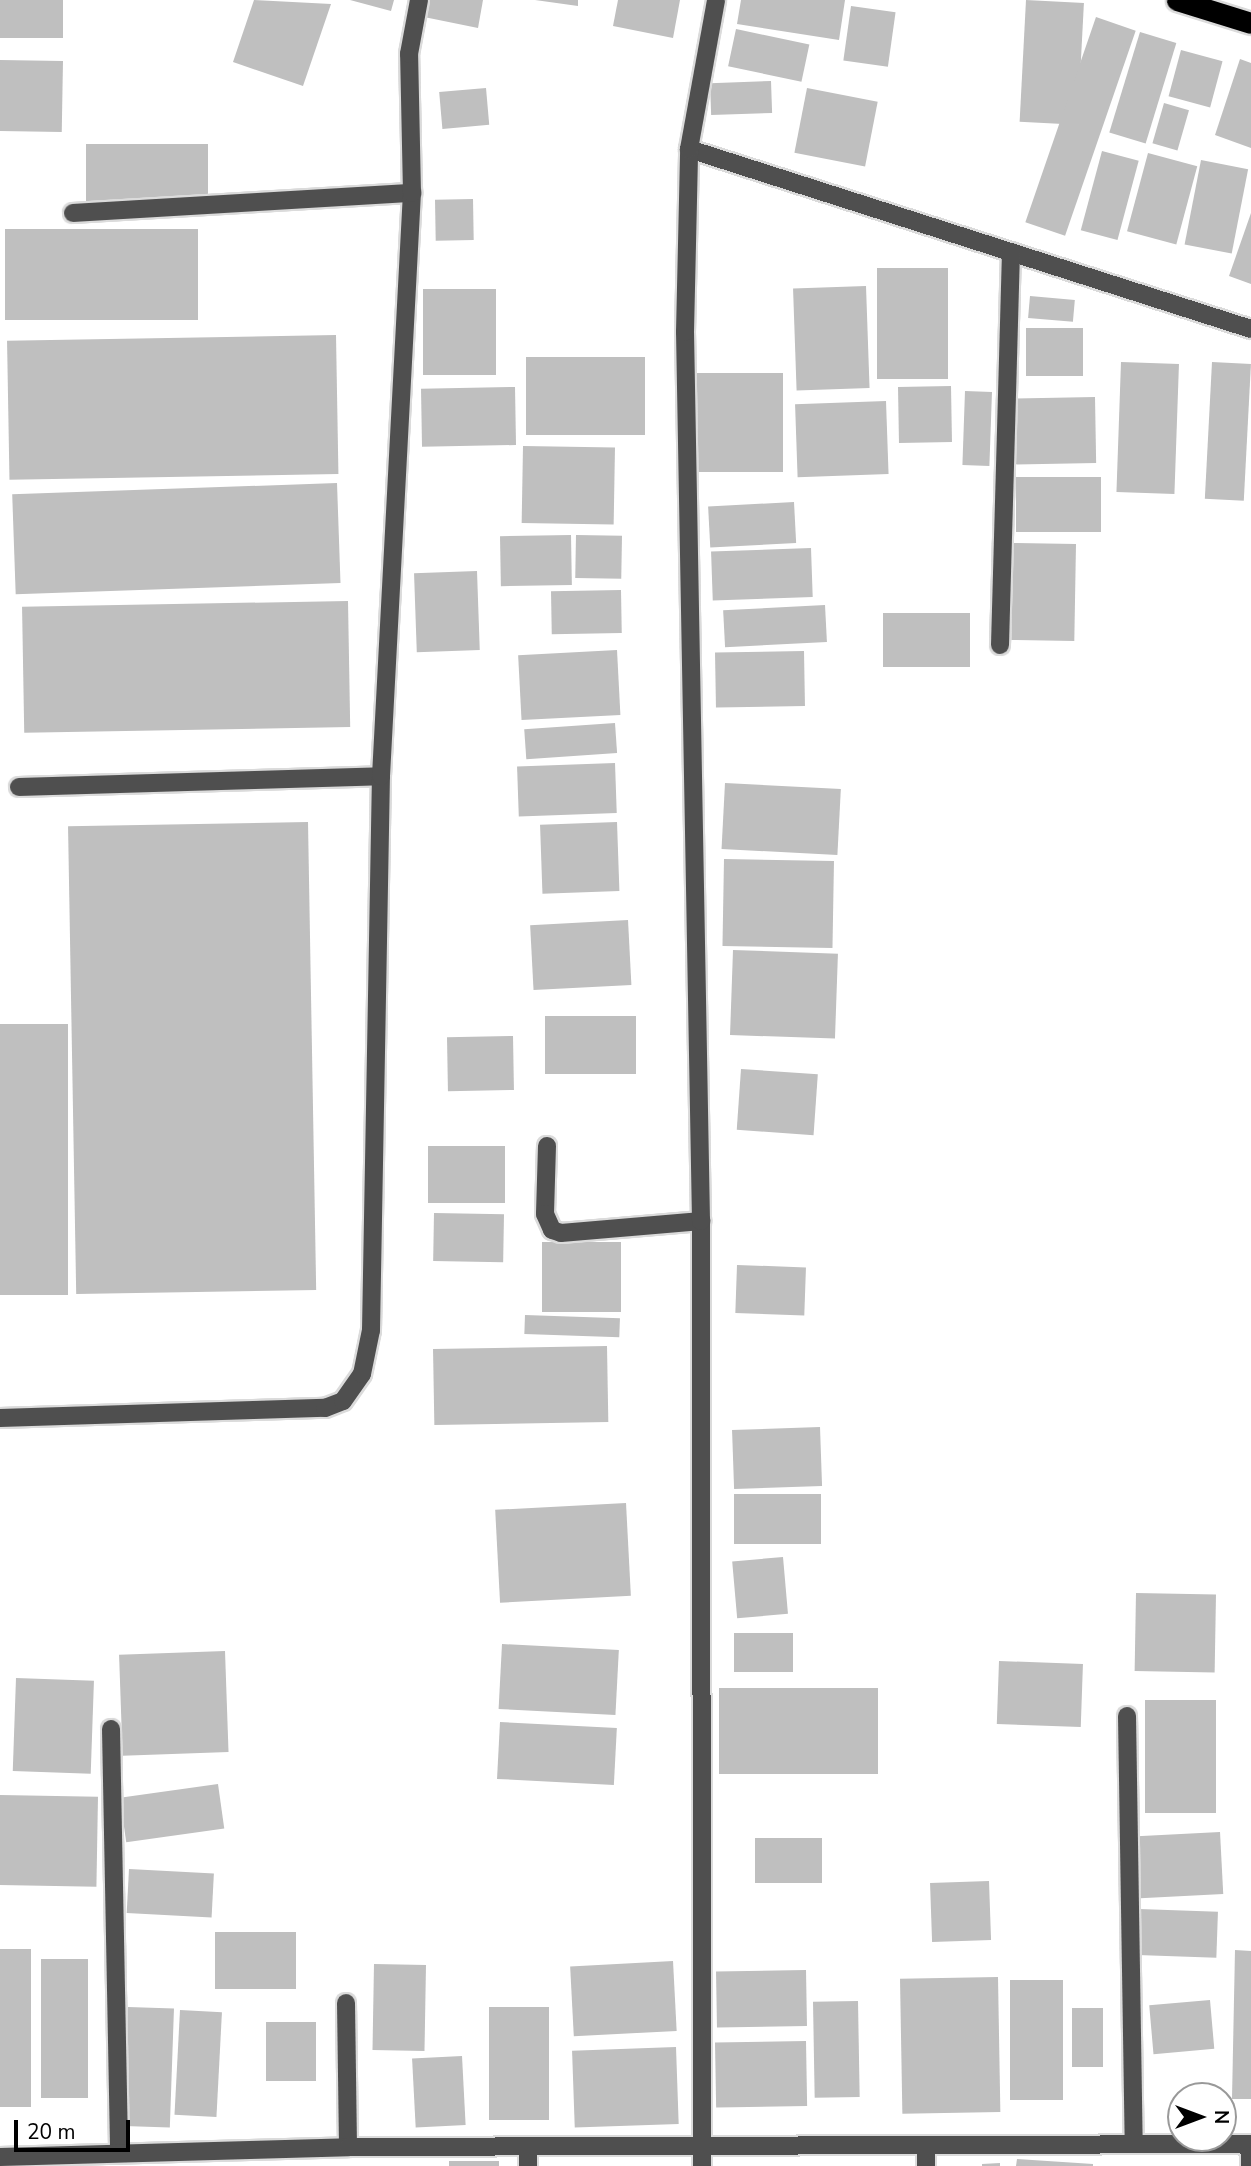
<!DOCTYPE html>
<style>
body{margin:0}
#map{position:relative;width:1251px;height:2166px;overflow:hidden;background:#fff;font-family:"Nunito Sans",sans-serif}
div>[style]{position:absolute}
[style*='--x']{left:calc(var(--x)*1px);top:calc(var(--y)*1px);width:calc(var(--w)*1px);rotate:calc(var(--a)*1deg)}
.building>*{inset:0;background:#bfbfbf;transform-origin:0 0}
.roads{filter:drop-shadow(2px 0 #dbdbdb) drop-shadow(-2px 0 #dbdbdb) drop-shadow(0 2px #dbdbdb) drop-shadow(0 -2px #dbdbdb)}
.minor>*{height:18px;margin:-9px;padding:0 9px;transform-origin:9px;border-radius:9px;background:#4f4f4f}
.highway>*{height:21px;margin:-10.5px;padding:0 10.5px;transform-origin:10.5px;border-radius:10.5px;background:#000}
span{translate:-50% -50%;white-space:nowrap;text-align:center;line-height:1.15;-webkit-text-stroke:6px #fff;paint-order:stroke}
.north{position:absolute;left:1167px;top:2082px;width:70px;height:70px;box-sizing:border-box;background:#fff;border:2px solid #999;border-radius:50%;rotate:90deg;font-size:19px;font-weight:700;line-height:28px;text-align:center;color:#000}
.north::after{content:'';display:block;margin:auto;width:24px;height:32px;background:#000;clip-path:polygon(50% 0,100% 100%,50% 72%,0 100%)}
.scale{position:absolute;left:14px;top:2120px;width:116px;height:32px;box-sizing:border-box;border:4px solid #000;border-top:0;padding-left:9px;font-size:21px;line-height:24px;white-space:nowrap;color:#000;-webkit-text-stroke:5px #fff;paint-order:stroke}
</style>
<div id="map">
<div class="building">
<div style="left:0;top:0;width:63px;height:38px"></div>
<div style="clip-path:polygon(254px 0,331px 4px,303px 86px,233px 62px)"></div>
<div style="clip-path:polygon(350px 0,394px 0,391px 11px)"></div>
<div style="clip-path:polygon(427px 0,483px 0,478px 28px,424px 17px)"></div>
<div style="clip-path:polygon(535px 0,578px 0,578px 6px)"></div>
<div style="clip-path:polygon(618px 0,680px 0,673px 38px,613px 26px)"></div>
<div style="clip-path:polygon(741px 0,845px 0,839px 40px,737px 24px)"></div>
<div style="left:1026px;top:0;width:58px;height:122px;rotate:3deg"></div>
<div style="left:851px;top:6px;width:45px;height:55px;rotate:8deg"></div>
<div style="left:1096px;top:17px;width:42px;height:217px;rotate:19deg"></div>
<div style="left:736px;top:29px;width:75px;height:38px;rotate:12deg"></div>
<div style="left:1140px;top:32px;width:38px;height:105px;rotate:17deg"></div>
<div style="left:1181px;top:50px;width:43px;height:48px;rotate:15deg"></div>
<div style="clip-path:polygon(1240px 59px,1251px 63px,1251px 148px,1215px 135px)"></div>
<div style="left:0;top:60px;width:63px;height:71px;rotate:1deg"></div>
<div style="left:771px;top:81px;width:32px;height:61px;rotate:88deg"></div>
<div style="left:486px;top:88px;width:37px;height:47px;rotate:85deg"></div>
<div style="left:807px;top:88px;width:72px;height:66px;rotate:11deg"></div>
<div style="left:1164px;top:103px;width:26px;height:42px;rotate:16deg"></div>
<div style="left:86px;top:144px;width:122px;height:57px"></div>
<div style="left:1102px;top:151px;width:38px;height:82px;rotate:15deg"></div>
<div style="left:1148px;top:153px;width:51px;height:81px;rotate:15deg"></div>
<div style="left:1201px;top:160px;width:48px;height:86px;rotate:11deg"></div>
<div style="left:473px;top:199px;width:41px;height:38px;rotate:89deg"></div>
<div style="clip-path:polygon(1251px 213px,1251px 284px,1229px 276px)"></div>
<div style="left:198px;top:229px;width:91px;height:193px;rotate:90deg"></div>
<div style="left:877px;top:268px;width:71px;height:111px"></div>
<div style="left:866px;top:286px;width:102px;height:73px;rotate:88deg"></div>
<div style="left:423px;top:289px;width:73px;height:86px"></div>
<div style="left:1030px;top:296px;width:45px;height:22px;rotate:5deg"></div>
<div style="left:1026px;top:328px;width:57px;height:48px"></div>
<div style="left:336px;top:335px;width:139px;height:329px;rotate:89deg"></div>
<div style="left:526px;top:357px;width:119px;height:78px"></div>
<div style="left:1121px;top:362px;width:58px;height:130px;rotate:2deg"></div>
<div style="left:1212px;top:362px;width:39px;height:137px;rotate:3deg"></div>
<div style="left:692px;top:373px;width:91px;height:99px"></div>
<div style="left:951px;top:386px;width:56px;height:53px;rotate:89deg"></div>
<div style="left:515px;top:387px;width:58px;height:94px;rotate:89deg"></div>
<div style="left:965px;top:391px;width:27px;height:74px;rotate:2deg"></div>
<div style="left:1095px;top:397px;width:66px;height:84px;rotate:89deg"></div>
<div style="left:886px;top:401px;width:73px;height:91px;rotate:88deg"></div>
<div style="left:523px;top:446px;width:92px;height:77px;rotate:1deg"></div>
<div style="left:1101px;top:477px;width:55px;height:85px;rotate:90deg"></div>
<div style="left:337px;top:483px;width:100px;height:325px;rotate:88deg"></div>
<div style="left:794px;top:502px;width:41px;height:86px;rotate:87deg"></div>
<div style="left:571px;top:535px;width:50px;height:71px;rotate:89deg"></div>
<div style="left:576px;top:535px;width:46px;height:43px;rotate:1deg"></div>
<div style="left:1013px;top:543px;width:63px;height:97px;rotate:1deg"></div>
<div style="left:811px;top:548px;width:49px;height:100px;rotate:88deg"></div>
<div style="left:477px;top:571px;width:79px;height:63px;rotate:88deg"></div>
<div style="left:621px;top:590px;width:43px;height:70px;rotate:89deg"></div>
<div style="left:348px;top:601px;width:126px;height:326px;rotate:89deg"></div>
<div style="left:825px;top:605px;width:37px;height:102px;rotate:87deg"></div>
<div style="left:883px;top:613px;width:87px;height:54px"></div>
<div style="left:617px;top:650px;width:65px;height:99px;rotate:87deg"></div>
<div style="left:804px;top:651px;width:55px;height:89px;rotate:89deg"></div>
<div style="left:615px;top:723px;width:30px;height:91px;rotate:86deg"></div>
<div style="left:615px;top:763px;width:50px;height:98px;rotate:88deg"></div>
<div style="left:725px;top:783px;width:116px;height:66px;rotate:3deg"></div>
<div style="left:308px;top:822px;width:468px;height:240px;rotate:89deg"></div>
<div style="left:617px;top:822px;width:69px;height:77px;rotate:88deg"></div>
<div style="left:724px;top:859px;width:110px;height:87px;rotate:1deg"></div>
<div style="left:628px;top:920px;width:65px;height:98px;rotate:87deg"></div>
<div style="left:733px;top:950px;width:105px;height:85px;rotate:2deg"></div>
<div style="left:636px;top:1016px;width:58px;height:91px;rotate:90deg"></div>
<div style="left:0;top:1024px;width:68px;height:271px"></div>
<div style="left:513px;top:1036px;width:54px;height:66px;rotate:89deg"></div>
<div style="left:741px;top:1069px;width:77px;height:61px;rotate:4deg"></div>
<div style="left:428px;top:1146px;width:77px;height:57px"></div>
<div style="left:434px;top:1213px;width:70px;height:48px;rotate:1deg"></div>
<div style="left:542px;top:1242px;width:79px;height:70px"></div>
<div style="left:737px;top:1265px;width:69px;height:48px;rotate:2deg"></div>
<div style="left:525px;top:1315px;width:95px;height:19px;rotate:2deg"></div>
<div style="left:607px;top:1346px;width:76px;height:174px;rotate:89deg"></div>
<div style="left:820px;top:1427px;width:59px;height:88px;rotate:88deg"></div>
<div style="left:821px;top:1494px;width:50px;height:87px;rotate:90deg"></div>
<div style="left:626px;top:1503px;width:93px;height:131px;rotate:87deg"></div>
<div style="left:783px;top:1557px;width:57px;height:51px;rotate:85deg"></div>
<div style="left:1136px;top:1593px;width:80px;height:78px;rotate:1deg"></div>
<div style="left:734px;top:1633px;width:59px;height:39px"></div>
<div style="left:502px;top:1644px;width:117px;height:65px;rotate:3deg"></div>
<div style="left:225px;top:1651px;width:101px;height:106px;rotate:88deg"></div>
<div style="left:999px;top:1661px;width:84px;height:63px;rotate:2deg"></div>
<div style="left:16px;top:1678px;width:78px;height:93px;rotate:2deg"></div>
<div style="left:719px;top:1688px;width:159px;height:86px"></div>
<div style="left:1145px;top:1700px;width:71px;height:113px"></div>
<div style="left:500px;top:1722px;width:117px;height:57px;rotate:3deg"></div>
<div style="left:218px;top:1784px;width:45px;height:99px;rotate:82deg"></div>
<div style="left:0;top:1795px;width:98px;height:90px;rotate:1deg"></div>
<div style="left:1220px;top:1832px;width:62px;height:88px;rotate:87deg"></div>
<div style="left:755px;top:1838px;width:67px;height:45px"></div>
<div style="left:129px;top:1869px;width:85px;height:44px;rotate:3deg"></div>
<div style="left:989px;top:1881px;width:59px;height:59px;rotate:88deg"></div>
<div style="left:1139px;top:1909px;width:79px;height:46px;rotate:2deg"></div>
<div style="left:215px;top:1932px;width:81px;height:57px"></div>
<div style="left:0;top:1949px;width:31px;height:158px"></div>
<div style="clip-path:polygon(1235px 1950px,1251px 1951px,1251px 2099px,1232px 2099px)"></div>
<div style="left:41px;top:1959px;width:47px;height:139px"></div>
<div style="left:673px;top:1961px;width:70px;height:103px;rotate:87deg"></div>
<div style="left:374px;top:1964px;width:52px;height:86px;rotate:1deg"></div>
<div style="left:806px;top:1970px;width:56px;height:90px;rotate:89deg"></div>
<div style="left:998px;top:1977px;width:135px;height:98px;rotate:89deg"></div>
<div style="left:1010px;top:1980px;width:53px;height:120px"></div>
<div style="left:1210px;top:2000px;width:49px;height:61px;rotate:85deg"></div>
<div style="left:858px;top:2001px;width:96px;height:45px;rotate:89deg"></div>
<div style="left:128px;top:2007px;width:46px;height:119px;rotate:2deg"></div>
<div style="left:549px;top:2007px;width:113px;height:60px;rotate:90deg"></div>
<div style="left:1103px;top:2008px;width:59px;height:31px;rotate:90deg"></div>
<div style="left:180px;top:2010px;width:42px;height:105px;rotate:3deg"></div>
<div style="left:266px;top:2022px;width:50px;height:59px"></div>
<div style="left:806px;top:2041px;width:65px;height:91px;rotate:89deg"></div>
<div style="left:676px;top:2047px;width:77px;height:104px;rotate:88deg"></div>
<div style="left:462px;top:2056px;width:69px;height:50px;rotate:87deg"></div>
<div style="clip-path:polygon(1017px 2159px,1093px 2164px,1093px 2166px,1016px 2166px)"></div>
<div style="left:449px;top:2161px;width:50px;height:5px"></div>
<div style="clip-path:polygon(1000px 2163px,1000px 2166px,982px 2166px,982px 2164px)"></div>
</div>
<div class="roads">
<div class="minor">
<div style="--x:689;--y:149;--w:590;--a:17.76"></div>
<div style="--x:73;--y:213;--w:340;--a:-3.4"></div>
<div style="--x:1000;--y:645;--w:393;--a:-88.4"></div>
<div style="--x:19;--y:787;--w:362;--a:-1.7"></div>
<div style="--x:547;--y:1146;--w:68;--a:91.7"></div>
<div style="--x:545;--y:1214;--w:17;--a:66"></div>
<div style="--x:552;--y:1230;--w:9;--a:18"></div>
<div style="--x:561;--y:1233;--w:141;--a:-4.9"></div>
<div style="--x:0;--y:1418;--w:325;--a:-1.8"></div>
<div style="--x:325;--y:1408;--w:19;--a:-21"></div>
<div style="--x:343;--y:1401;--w:33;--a:-55"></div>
<div style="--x:362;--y:1374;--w:45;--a:-78.4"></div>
<div style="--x:371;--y:1330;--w:554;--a:-88.97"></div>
<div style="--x:381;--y:776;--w:584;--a:-86.96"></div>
<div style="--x:412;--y:193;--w:139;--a:-91.2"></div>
<div style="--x:409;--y:54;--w:55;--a:-79.5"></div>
<div style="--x:1127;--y:1716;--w:427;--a:89.1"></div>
<div style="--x:111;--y:1729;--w:424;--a:88.9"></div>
<div style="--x:346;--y:2003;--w:144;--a:89.2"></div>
<div style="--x:1249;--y:2144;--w:22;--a:87"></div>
<div style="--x:528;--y:2148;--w:18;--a:90"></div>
<div style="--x:0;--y:2157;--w:348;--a:-1.6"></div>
<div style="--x:348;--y:2147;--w:903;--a:-0.19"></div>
<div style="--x:702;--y:2166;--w:945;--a:-90.06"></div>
<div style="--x:701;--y:1221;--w:889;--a:-91.03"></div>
<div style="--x:685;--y:332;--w:183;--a:-88.7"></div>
<div style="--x:689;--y:149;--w:151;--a:-79.7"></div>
<div style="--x:926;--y:2166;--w:19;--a:-90"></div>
</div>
<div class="highway">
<div style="--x:1177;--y:0;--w:77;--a:17.3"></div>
</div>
</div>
<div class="north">N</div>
<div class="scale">20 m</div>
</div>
